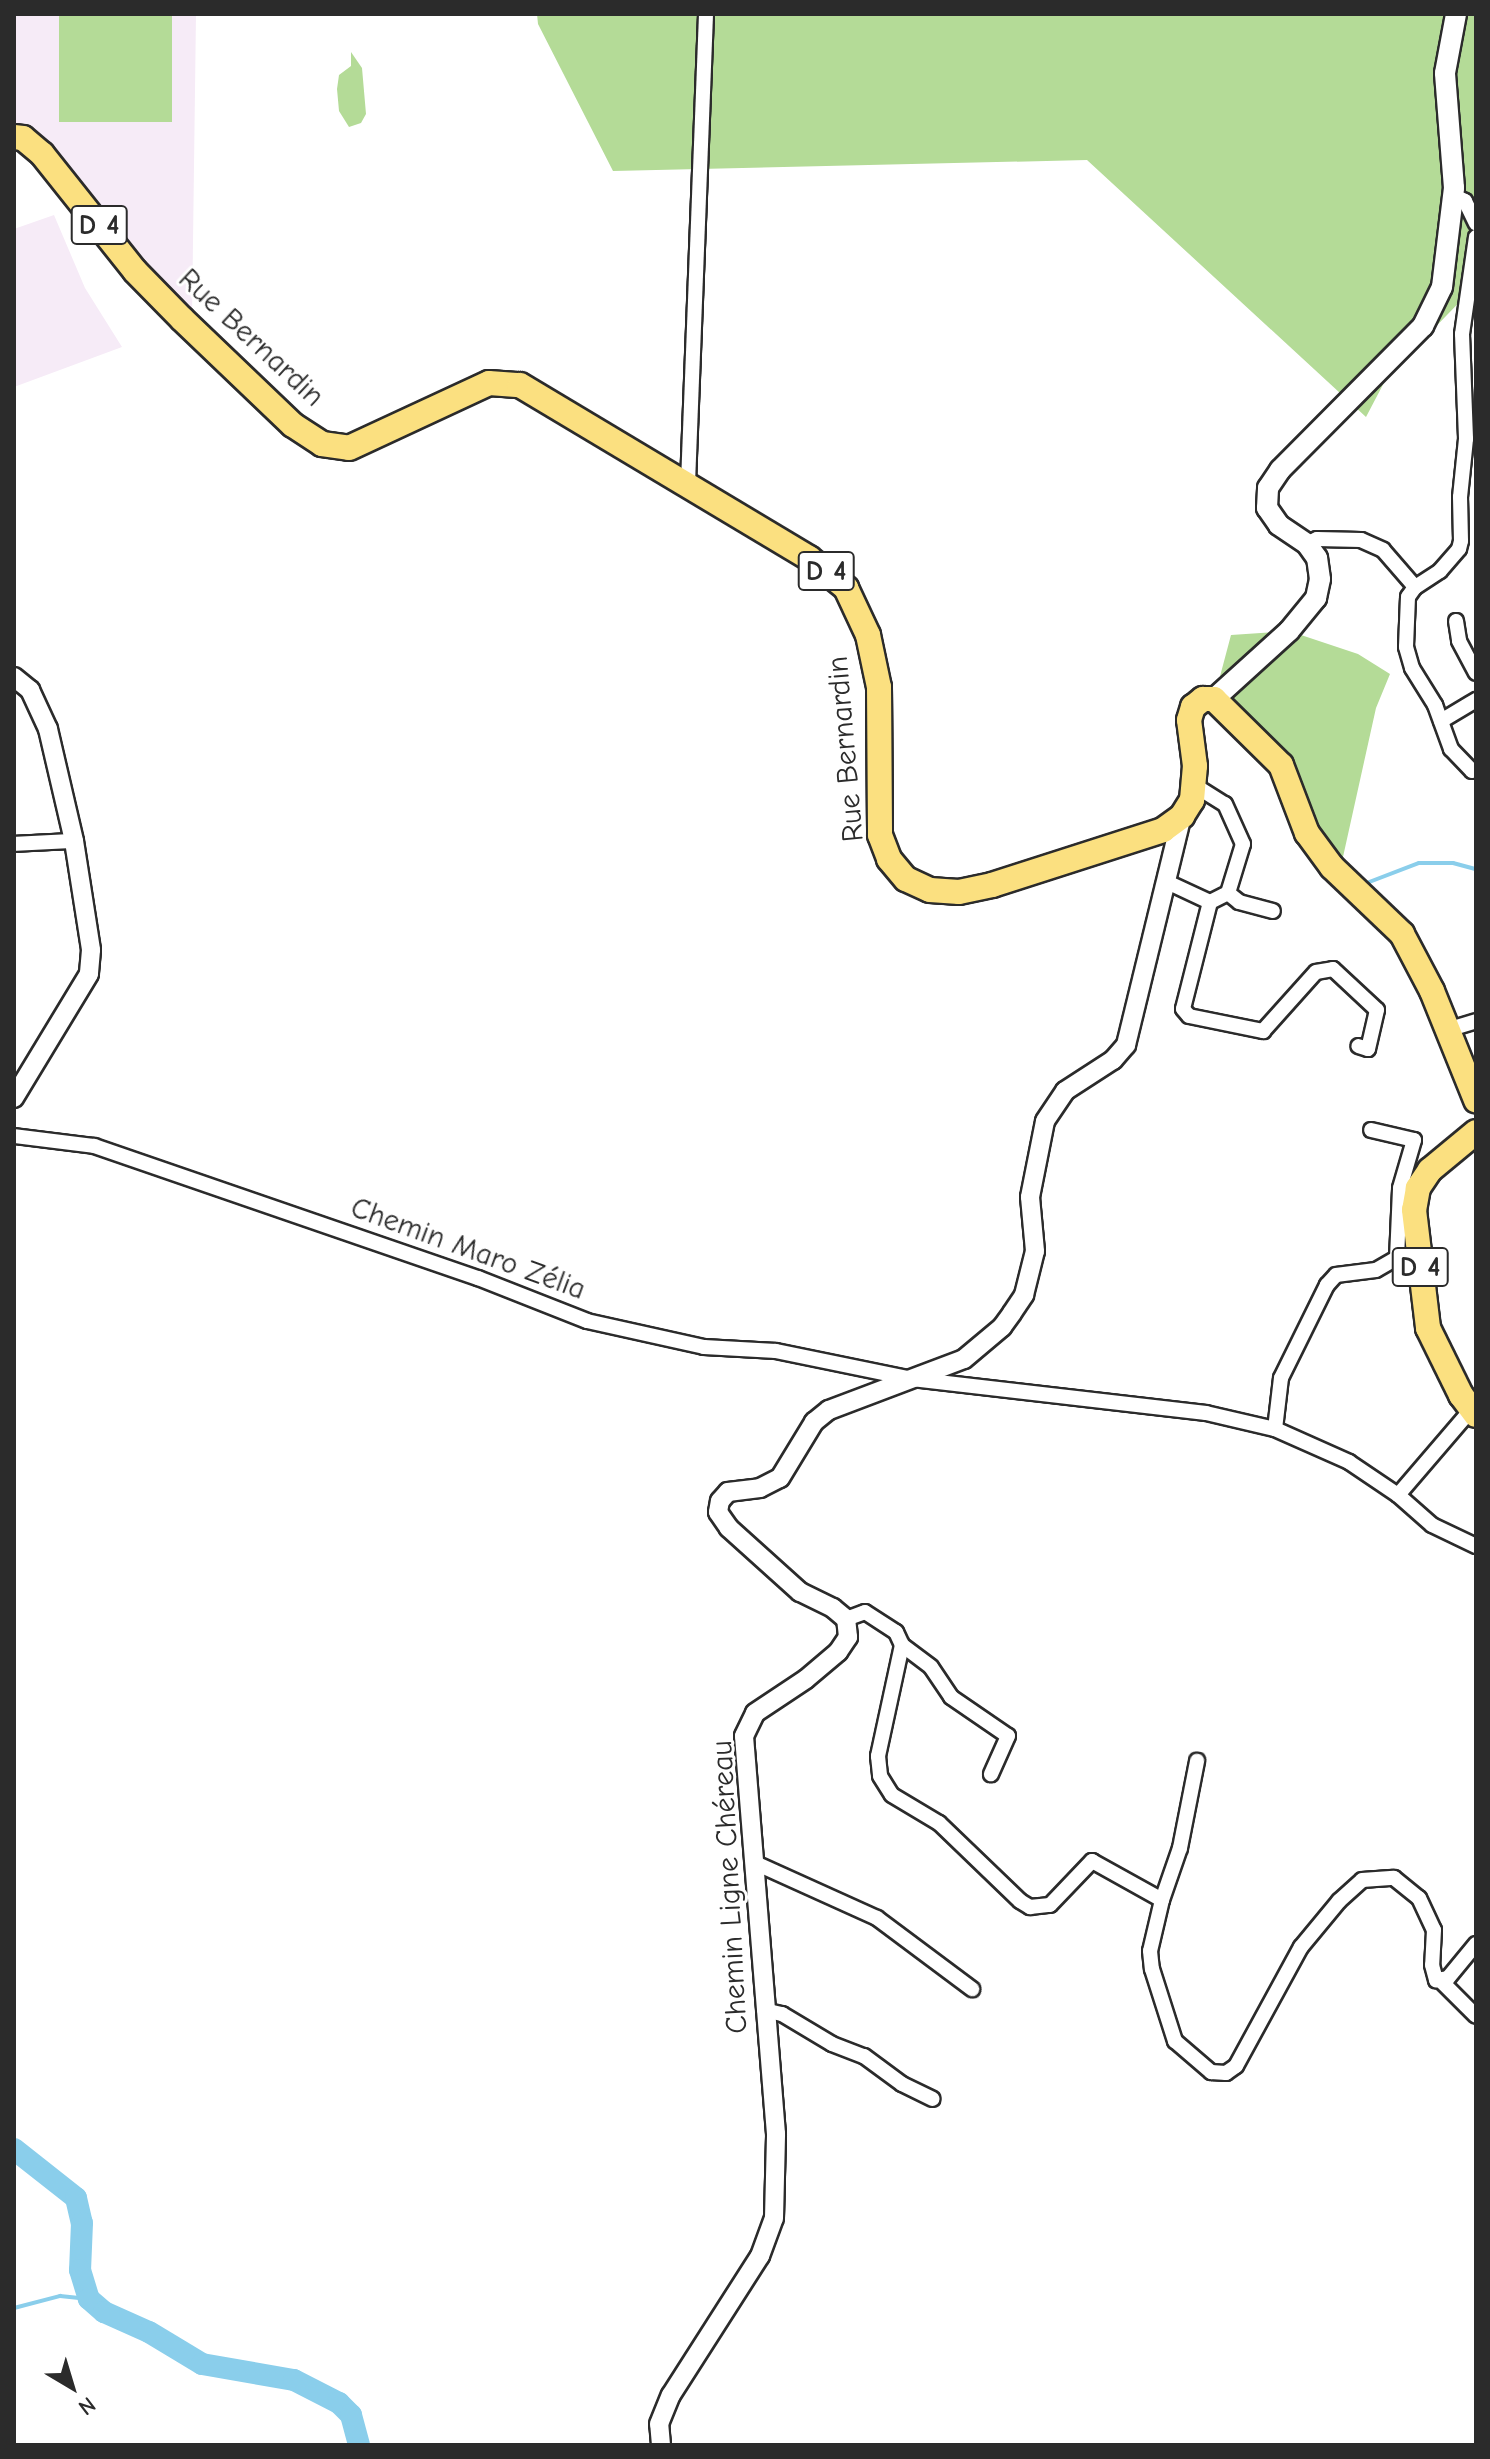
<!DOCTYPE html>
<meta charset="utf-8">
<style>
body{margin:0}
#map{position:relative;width:1490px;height:2459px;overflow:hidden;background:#fff;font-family:"Comic Neue",sans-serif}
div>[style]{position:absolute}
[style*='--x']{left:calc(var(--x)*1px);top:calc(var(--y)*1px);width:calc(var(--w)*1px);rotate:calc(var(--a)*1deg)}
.built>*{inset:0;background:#f6ebf7}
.green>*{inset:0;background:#b4db97;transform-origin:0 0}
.stream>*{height:4px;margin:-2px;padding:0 2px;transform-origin:2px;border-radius:2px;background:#8aceeb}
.river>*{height:22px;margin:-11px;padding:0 11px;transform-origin:11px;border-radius:11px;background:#8aceeb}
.roads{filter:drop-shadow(2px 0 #2b2b2b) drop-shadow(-2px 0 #2b2b2b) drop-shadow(0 2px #2b2b2b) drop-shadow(0 -2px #2b2b2b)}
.minor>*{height:14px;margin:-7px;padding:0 7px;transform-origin:7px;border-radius:7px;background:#fff}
.tertiary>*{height:18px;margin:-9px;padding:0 9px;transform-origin:9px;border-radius:9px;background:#fff}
.secondary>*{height:20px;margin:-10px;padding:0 10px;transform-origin:10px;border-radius:10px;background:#fff}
.primary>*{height:24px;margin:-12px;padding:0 12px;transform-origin:12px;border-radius:12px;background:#fbe080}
span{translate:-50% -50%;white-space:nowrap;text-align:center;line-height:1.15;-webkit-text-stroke:6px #fff;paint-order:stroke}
.shield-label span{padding:2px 6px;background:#fff;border:2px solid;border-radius:6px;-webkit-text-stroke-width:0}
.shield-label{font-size:28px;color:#2b2b2b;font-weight:700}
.street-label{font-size:30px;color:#2b2b2b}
.frame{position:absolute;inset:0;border:16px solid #2b2b2b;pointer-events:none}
.north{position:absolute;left:32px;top:2347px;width:80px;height:80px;-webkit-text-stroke:6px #fff;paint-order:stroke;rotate:142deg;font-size:22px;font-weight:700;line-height:32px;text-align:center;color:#2b2b2b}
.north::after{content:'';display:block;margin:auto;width:28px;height:36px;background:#2b2b2b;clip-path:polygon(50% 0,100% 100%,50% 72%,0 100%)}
</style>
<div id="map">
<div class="built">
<div style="clip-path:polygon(14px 14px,196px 14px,192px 319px,14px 128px)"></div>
<div style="clip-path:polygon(54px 215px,85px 288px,122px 347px,14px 387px,14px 229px)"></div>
</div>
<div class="green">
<div style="left:59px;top:14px;width:113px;height:108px"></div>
<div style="clip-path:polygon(537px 14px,1476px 14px,1476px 285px,1387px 377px,1366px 417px,1087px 160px,613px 171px,538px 24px)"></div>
<div style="clip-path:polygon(351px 52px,362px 68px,366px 114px,361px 123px,349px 127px,339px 111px,337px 89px,339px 75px,351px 66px)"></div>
<div style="clip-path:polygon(1289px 631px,1358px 654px,1390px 674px,1376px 708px,1339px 875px,1281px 765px,1214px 699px,1231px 635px)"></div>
</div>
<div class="stream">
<div style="--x:1364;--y:884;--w:59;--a:-20.9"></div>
<div style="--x:1419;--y:863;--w:34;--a:0"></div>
<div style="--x:1453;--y:863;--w:24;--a:15"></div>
<div style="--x:14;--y:2308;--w:48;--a:-14.6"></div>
<div style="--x:60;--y:2296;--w:29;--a:6"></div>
</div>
<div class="river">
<div style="--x:14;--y:2149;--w:79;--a:38.3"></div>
<div style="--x:76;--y:2198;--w:26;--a:77"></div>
<div style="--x:82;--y:2223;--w:47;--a:92.4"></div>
<div style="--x:80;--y:2270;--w:30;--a:73"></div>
<div style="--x:89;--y:2299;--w:20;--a:41"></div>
<div style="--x:104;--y:2312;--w:49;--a:24"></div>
<div style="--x:149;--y:2332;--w:62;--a:31.1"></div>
<div style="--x:202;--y:2364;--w:93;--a:9.9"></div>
<div style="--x:294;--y:2380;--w:51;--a:27.1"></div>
<div style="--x:339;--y:2403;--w:17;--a:45"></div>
<div style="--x:351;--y:2415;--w:31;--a:75"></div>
</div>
<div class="roads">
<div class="minor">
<div style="--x:1454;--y:196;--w:12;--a:24"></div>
<div style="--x:1465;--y:201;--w:25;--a:64"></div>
<div style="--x:1476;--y:237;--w:98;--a:98.2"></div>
<div style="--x:1462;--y:334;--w:105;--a:87.8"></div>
<div style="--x:1466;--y:439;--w:58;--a:95.9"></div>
<div style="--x:1460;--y:497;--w:44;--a:88.7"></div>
<div style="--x:1461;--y:541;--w:8;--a:104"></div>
<div style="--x:1459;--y:549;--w:29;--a:131"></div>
<div style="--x:1440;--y:571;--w:30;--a:147"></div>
<div style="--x:1415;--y:587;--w:12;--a:125"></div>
<div style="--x:1408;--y:597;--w:50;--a:92.3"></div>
<div style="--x:1406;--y:647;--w:22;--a:74"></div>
<div style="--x:1412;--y:668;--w:44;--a:58.1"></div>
<div style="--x:1435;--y:705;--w:47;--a:70"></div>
<div style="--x:1451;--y:749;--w:30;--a:46"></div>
<div style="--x:1472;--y:771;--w:4;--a:-14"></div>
<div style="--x:688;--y:483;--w:469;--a:-87.8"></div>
<div style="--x:1307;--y:544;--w:11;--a:-27"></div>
<div style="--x:1317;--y:539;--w:44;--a:1.3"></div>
<div style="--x:1361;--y:540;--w:24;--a:24"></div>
<div style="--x:1383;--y:550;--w:49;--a:49.1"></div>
<div style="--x:1456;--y:621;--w:20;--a:81"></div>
<div style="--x:1459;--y:641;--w:36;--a:62"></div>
<div style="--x:1441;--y:721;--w:41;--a:-31"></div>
<div style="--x:1194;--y:785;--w:36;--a:32"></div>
<div style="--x:1225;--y:804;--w:44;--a:65.8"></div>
<div style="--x:1243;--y:844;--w:51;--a:107"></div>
<div style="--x:1228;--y:893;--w:20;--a:153"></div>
<div style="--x:14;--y:844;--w:60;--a:-2.9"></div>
<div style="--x:1167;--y:882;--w:47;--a:24.9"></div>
<div style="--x:1210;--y:902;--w:110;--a:104.2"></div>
<div style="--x:1183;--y:1009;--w:9;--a:49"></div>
<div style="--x:1189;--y:1016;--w:76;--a:11.5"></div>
<div style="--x:1263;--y:1031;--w:79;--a:-48.1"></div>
<div style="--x:1316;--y:972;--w:17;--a:-10"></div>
<div style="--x:1333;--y:969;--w:60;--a:43"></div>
<div style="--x:1377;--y:1010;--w:40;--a:103"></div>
<div style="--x:1368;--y:1049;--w:10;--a:-163"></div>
<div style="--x:1228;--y:893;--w:14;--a:39"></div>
<div style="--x:1239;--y:902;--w:35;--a:15"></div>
<div style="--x:1447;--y:1030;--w:30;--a:-17"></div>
<div style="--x:14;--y:1136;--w:81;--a:7.1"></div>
<div style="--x:94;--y:1146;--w:406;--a:19"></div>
<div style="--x:478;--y:1278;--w:117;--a:21.5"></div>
<div style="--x:587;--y:1321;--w:120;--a:12.5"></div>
<div style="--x:704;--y:1347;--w:72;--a:3.2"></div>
<div style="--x:776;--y:1351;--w:139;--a:11.6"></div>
<div style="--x:912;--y:1379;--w:296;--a:6.6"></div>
<div style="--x:1206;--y:1413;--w:71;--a:13.1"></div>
<div style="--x:1275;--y:1429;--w:81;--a:24"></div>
<div style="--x:1349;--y:1462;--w:59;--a:34"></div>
<div style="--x:1398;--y:1495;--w:45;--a:41.4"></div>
<div style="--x:1432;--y:1525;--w:49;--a:25.5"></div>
<div style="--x:1275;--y:1429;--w:51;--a:-83.3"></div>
<div style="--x:1281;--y:1378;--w:104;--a:-63.7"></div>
<div style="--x:1327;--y:1285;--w:13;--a:-48"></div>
<div style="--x:1336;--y:1275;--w:40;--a:-7.1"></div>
<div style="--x:1376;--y:1270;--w:24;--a:-30"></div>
<div style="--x:1397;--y:1258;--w:70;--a:-87.5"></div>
<div style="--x:1400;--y:1188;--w:50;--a:-73.7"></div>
<div style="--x:1414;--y:1140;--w:44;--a:-166.9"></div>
<div style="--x:1398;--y:1495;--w:111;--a:-49.4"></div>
<div style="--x:846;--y:1619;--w:20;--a:-20"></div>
<div style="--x:865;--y:1612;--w:37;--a:33"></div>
<div style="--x:896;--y:1632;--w:14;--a:65"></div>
<div style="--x:902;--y:1645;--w:114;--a:102.2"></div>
<div style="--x:878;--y:1756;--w:20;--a:84"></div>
<div style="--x:880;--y:1776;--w:22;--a:58"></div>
<div style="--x:892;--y:1795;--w:55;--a:30.8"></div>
<div style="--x:939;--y:1823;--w:112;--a:43.9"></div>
<div style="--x:1020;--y:1901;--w:12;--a:31"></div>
<div style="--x:1030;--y:1907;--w:20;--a:-6"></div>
<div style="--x:1050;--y:1905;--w:61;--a:-46.3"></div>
<div style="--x:1092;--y:1861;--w:80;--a:29.1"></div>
<div style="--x:1162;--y:1900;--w:52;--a:103.2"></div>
<div style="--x:1150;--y:1951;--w:18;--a:84"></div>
<div style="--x:1152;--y:1969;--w:76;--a:72.3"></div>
<div style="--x:1175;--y:2041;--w:48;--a:40.7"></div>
<div style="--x:1211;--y:2072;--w:15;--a:4"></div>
<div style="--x:1226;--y:2073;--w:12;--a:-35"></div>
<div style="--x:1236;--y:2066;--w:136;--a:-61.4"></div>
<div style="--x:1301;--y:1947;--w:60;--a:-50.4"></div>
<div style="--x:1339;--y:1901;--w:31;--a:-42"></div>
<div style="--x:1362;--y:1880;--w:32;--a:-4"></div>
<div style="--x:1394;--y:1878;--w:32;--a:39"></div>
<div style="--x:1419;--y:1898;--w:35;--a:65"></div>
<div style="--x:1434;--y:1930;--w:35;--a:93"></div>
<div style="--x:1432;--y:1965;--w:16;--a:75"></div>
<div style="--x:1436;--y:1980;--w:12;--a:-9"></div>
<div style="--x:1448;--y:1978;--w:44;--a:-50.5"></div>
<div style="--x:902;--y:1645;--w:36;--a:37"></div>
<div style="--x:931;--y:1667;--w:36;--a:56"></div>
<div style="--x:951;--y:1697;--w:69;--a:34.4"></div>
<div style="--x:1008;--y:1736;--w:42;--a:114.1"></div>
<div style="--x:753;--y:1862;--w:136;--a:24.3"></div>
<div style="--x:877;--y:1918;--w:119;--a:36.8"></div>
<div style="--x:1162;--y:1900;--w:55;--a:-70.9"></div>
<div style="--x:1180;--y:1848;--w:89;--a:-78.9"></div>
<div style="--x:1441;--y:1981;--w:49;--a:45"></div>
<div style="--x:764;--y:2010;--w:18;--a:13"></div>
<div style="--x:782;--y:2014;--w:58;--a:31"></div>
<div style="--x:832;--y:2044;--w:34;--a:21"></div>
<div style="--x:864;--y:2056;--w:47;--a:36.4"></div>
<div style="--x:902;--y:2084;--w:34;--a:26"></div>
</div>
<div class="tertiary">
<div style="--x:14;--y:677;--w:21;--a:39"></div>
<div style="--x:30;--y:690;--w:43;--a:65.2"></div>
<div style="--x:48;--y:729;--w:115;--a:76.9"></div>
<div style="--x:74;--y:841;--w:110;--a:81.1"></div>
<div style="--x:91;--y:950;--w:24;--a:95"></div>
<div style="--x:89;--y:974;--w:145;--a:121.2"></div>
<div style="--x:661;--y:2445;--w:21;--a:-95"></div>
<div style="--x:659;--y:2424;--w:31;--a:-68"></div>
<div style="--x:671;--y:2395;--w:165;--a:-57.4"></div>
<div style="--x:760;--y:2256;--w:40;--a:-69.8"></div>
<div style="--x:774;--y:2218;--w:84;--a:-88.6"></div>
<div style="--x:776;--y:2134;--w:399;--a:-94.6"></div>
<div style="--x:744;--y:1736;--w:25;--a:-64"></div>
<div style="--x:755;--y:1713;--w:61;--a:-33.7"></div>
<div style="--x:806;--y:1679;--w:42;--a:-40.2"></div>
<div style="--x:838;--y:1652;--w:18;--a:-56"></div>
<div style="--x:848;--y:1637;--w:18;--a:-96"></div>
<div style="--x:846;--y:1619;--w:17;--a:-140"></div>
<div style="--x:833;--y:1608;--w:37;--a:-154"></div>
<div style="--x:800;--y:1592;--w:96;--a:-138"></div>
<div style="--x:729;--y:1528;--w:19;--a:-125"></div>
<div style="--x:718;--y:1512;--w:11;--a:-80"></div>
<div style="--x:720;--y:1501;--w:12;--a:-48"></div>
<div style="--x:728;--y:1492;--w:32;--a:-7"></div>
<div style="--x:760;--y:1488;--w:22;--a:-27"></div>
<div style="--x:780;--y:1478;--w:66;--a:-58.7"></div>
<div style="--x:814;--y:1422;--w:19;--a:-39"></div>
<div style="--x:829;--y:1410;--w:144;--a:-20.7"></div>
<div style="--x:964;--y:1359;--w:50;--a:-40.1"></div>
<div style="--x:1002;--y:1327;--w:17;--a:-54"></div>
<div style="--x:1012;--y:1313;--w:22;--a:-56"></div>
<div style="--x:1024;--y:1295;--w:45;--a:-76"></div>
<div style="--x:1035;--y:1251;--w:54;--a:-95.3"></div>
<div style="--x:1030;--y:1197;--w:77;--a:-78.8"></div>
<div style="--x:1045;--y:1121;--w:36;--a:-56"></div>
<div style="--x:1065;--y:1091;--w:57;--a:-32.9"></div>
<div style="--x:1113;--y:1060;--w:20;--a:-49"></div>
<div style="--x:1126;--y:1045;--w:236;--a:-76.3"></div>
</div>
<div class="secondary">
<div style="--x:1214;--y:699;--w:101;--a:-42.2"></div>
<div style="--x:1289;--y:631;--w:43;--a:-50.7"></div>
<div style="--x:1316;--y:598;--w:19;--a:-78"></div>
<div style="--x:1320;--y:579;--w:21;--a:-98"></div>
<div style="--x:1317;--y:558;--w:17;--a:-126"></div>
<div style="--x:1307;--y:544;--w:34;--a:-146"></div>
<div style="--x:1279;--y:525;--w:21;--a:-125"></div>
<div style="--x:1267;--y:508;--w:20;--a:-87"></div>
<div style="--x:1268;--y:488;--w:22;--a:-56"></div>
<div style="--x:1280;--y:470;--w:203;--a:-45.2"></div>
<div style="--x:1423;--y:326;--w:43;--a:-64"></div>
<div style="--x:1442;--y:287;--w:100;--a:-83.1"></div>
<div style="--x:1454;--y:188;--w:115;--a:-94.5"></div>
<div style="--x:1445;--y:73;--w:60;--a:-79.4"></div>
</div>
<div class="primary">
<div style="--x:14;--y:137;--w:9;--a:6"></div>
<div style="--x:23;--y:138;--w:25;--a:40"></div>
<div style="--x:42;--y:154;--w:149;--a:51.5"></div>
<div style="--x:135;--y:271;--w:67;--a:45.6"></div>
<div style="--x:182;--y:319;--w:153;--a:43.7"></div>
<div style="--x:293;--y:425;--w:35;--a:33"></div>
<div style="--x:322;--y:444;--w:27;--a:8"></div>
<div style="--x:349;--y:448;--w:154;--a:-24.9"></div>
<div style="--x:489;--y:383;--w:31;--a:4"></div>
<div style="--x:520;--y:385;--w:337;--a:30.9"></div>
<div style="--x:809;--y:558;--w:48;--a:39"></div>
<div style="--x:846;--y:588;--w:52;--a:64.9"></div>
<div style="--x:868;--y:635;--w:53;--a:78.1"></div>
<div style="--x:879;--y:687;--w:148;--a:89.6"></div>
<div style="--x:880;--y:835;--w:26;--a:69"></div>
<div style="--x:889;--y:859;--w:26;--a:50"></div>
<div style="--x:906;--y:879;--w:26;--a:25"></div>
<div style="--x:930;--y:890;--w:29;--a:4"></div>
<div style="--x:959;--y:892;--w:34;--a:-12"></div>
<div style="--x:992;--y:885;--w:180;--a:-17.8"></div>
<div style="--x:1163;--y:830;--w:24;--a:-36"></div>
<div style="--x:1182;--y:816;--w:19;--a:-58"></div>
<div style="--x:1192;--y:800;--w:34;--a:-85"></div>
<div style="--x:1195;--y:766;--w:46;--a:-97.4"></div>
<div style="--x:1189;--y:720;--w:14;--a:-73"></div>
<div style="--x:1193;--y:707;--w:13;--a:-39"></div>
<div style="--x:1203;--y:699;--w:11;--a:0"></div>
<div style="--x:1214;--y:699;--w:94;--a:44.6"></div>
<div style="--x:1281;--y:765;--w:73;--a:69.1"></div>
<div style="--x:1307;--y:833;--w:42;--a:53.7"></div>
<div style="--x:1332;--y:867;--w:97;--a:43.7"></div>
<div style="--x:1402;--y:934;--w:64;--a:62.2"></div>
<div style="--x:1432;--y:991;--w:118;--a:68"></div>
<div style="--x:1476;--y:1132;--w:60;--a:140.4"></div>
<div style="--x:1430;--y:1170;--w:22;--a:124"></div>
<div style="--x:1418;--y:1188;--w:22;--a:100"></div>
<div style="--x:1414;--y:1210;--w:119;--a:83.2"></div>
<div style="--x:1428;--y:1328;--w:75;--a:63.8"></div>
<div style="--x:1461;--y:1395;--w:25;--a:53"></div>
</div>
</div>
<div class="shield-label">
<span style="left:99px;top:225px">D 4</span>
<span style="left:826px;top:571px">D 4</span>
<span style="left:1420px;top:1267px">D 4</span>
</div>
<div class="street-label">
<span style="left:251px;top:338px;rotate:43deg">Rue Bernardin</span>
<span style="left:846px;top:749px;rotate:-95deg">Rue Bernardin</span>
<span style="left:468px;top:1249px;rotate:20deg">Chemin Maro Zélia</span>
<span style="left:730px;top:1887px;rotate:-93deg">Chemin Ligne Chéreau</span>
</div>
<div class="frame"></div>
<div class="north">N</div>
</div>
